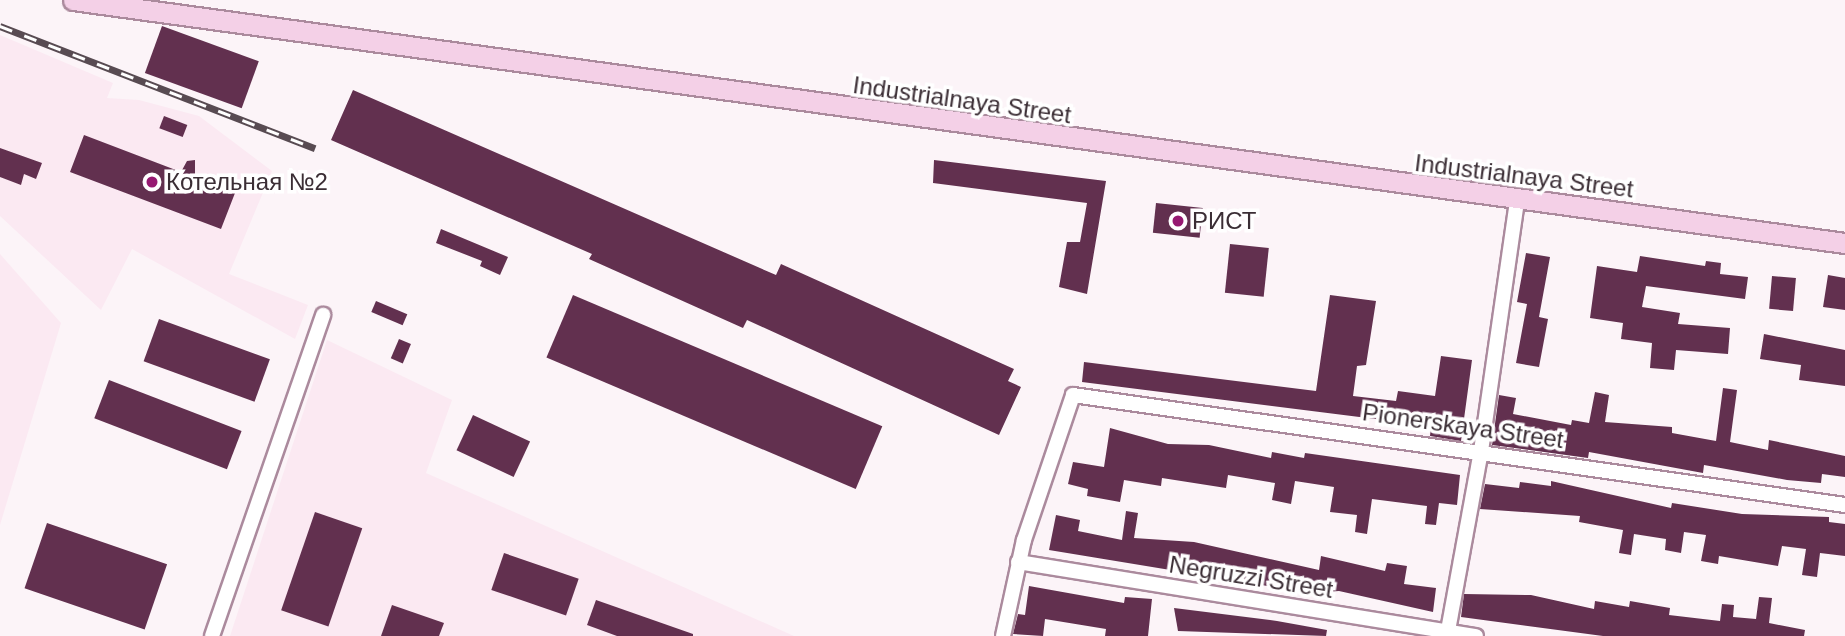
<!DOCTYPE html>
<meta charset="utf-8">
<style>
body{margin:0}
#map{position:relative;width:1845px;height:636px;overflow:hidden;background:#fcf4f8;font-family:Helvetica,sans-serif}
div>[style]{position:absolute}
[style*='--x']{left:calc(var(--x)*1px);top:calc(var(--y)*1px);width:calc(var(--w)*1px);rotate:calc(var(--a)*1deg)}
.built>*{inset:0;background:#fbe9f2}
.building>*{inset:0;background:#62304f;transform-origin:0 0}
.roads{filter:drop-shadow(2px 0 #ab8a9d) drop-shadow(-2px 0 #ab8a9d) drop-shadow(0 2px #ab8a9d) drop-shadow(0 -2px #ab8a9d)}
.street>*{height:14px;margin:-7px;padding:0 7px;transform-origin:7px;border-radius:7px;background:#fff}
.secondary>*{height:19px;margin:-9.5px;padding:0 9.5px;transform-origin:9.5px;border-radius:9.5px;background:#f4d0e7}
.rail>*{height:7px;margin-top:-3.5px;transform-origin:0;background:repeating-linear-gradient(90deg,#fff 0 13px,#584b52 0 26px);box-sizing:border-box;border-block:2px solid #584b52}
.dots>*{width:19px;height:19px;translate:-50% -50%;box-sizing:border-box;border:4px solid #fff;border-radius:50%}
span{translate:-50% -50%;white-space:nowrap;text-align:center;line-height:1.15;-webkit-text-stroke:7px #fff;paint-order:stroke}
.street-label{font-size:24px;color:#3b2e35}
.poi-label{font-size:24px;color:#3b2e35}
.left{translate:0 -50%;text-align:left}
</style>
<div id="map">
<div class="built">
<div style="clip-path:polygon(0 35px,113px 83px,107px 98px,139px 100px,199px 116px,272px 171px,229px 274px,308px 305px,295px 339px,132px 249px,101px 310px,0 216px)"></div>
<div style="clip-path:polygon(0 254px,61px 323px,0 525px)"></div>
<div style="clip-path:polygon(327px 340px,452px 400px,426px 473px,794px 636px,230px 636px)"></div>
</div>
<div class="building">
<div style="left:162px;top:26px;width:103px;height:50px;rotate:20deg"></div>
<div style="clip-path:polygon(353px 90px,776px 275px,781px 264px,1014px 369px,1008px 381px,1021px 387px,999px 435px,747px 320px,743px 328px,589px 259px,592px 254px,331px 140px)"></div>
<div style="left:164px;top:116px;width:25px;height:13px;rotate:21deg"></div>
<div style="clip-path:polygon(84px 135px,181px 172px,187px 161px,195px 160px,195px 178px,235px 193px,221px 229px,70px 172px)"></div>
<div style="clip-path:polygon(0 148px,42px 163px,36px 179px,24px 174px,21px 185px,0 177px)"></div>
<div style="clip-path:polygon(934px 160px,1106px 181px,1087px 294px,1059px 287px,1067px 242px,1080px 242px,1087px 203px,933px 183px)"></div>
<div style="left:1156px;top:203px;width:47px;height:30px;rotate:6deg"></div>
<div style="clip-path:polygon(441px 229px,508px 257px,500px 275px,480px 266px,482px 261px,436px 243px)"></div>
<div style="left:1230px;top:244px;width:39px;height:49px;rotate:6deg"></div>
<div style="clip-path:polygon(1526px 253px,1550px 257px,1539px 317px,1548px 319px,1539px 367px,1516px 363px,1527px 304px,1517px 302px)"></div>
<div style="clip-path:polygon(1640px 256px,1705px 266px,1706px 261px,1721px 263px,1720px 274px,1748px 277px,1745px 299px,1646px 286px,1642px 307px,1680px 313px,1678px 324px,1730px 328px,1728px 354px,1676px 350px,1674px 370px,1650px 368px,1652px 343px,1621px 339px,1623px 323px,1590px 318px,1597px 266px,1637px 272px)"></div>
<div style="clip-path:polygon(1828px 275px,1845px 278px,1845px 310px,1823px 307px)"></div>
<div style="left:1772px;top:276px;width:24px;height:33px;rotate:5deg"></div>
<div style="left:573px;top:295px;width:336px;height:68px;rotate:23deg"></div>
<div style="clip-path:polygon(1330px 295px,1376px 301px,1366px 365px,1357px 366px,1353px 396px,1396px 401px,1398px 391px,1435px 396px,1441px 356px,1472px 360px,1461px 441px,1430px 436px,1431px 426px,1082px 382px,1084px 362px,1316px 391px)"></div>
<div style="left:376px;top:301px;width:34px;height:12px;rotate:23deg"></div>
<div style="left:159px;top:319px;width:118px;height:45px;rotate:20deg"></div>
<div style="clip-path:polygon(1764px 334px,1845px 350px,1845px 386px,1799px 380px,1801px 365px,1760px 359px)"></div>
<div style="left:399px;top:339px;width:13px;height:21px;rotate:23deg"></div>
<div style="left:109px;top:380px;width:142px;height:41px;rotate:21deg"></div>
<div style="clip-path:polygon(1723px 388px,1737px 390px,1730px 442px,1768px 450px,1769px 440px,1845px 456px,1845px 477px,1822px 474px,1821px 483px,1787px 480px,1704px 465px,1703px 473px,1589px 452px,1588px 458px,1492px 445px,1499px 395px,1516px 398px,1513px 414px,1571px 425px,1572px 420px,1589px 423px,1595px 392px,1609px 395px,1605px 422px,1672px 427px,1672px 433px,1716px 441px)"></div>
<div style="left:473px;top:415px;width:63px;height:39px;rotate:25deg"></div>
<div style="clip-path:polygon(1110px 428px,1168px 444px,1209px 445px,1271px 458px,1272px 452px,1304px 458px,1305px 453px,1460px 475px,1457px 505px,1439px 503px,1436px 525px,1425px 524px,1427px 506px,1372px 499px,1367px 534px,1355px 532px,1357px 515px,1330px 512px,1334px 487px,1295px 481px,1291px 504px,1272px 500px,1275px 483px,1228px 475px,1226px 488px,1162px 478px,1161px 486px,1124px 480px,1120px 502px,1087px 496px,1088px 489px,1068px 484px,1073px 462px,1104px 467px)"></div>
<div style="clip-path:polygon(1551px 481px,1671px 508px,1672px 503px,1742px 514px,1829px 517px,1829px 522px,1845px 524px,1845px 556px,1820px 553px,1817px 577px,1802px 575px,1806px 549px,1782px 546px,1778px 566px,1719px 556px,1718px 564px,1701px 561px,1706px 535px,1684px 532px,1681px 553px,1665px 550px,1666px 539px,1634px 534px,1631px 555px,1619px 553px,1623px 530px,1579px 522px,1580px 516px,1480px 509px,1485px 484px,1519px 488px,1520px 482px,1551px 486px)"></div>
<div style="clip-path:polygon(1126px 511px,1138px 513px,1134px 538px,1194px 542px,1319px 570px,1321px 556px,1385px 571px,1387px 563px,1407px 566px,1404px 584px,1436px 588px,1433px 612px,1339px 591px,1310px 593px,1049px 550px,1056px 515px,1080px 520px,1078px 531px,1122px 540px)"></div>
<div style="left:315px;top:512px;width:50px;height:104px;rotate:19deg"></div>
<div style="left:47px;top:523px;width:127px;height:69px;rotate:19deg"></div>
<div style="left:504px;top:553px;width:79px;height:39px;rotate:19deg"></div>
<div style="clip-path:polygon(1029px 586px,1124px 603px,1125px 597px,1152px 599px,1148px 636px,1105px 636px,1106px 629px,1045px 619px,1043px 636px,1013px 634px,1018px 614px,1025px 615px)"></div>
<div style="clip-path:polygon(1464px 594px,1531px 595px,1594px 609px,1595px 601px,1629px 607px,1630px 601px,1670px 608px,1669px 615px,1720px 621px,1722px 604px,1734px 605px,1733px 617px,1756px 619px,1759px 597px,1772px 598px,1769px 623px,1805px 630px,1804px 636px,1603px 636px,1461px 617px)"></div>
<div style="clip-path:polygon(596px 600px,693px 634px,693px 636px,617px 636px,587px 625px)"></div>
<div style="clip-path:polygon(392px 605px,444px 623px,439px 636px,381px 636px)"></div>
<div style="clip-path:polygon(1174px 608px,1277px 621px,1327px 630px,1326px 636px,1178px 631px)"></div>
</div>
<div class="roads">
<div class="street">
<div style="--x:1018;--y:562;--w:464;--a:9.2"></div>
<div style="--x:212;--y:636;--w:340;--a:-70.9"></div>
<div style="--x:1003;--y:636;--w:98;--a:-77.7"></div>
<div style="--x:1024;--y:540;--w:153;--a:-71.3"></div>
<div style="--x:1073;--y:395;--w:780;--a:8.11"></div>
<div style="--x:1447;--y:636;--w:188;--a:-79.6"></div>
<div style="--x:1481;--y:451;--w:254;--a:-81.8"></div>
</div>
<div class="secondary">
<div style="--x:73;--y:0;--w:1789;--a:7.81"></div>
</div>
</div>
<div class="rail">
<div style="--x:0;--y:26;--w:338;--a:21.2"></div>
</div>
<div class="dots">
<div style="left:152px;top:182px;background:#961871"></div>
<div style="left:1178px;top:221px;background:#961871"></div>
</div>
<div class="street-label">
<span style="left:962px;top:100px;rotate:8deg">Industrialnaya Street</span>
<span style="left:1524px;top:176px;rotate:7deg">Industrialnaya Street</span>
<span style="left:1463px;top:426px;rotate:8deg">Pionerskaya Street</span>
<span style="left:1251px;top:577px;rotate:9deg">Negruzzi Street</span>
</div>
<div class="poi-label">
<span class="left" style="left:166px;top:182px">Котельная №2</span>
<span class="left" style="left:1192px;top:221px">РИСТ</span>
</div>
</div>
